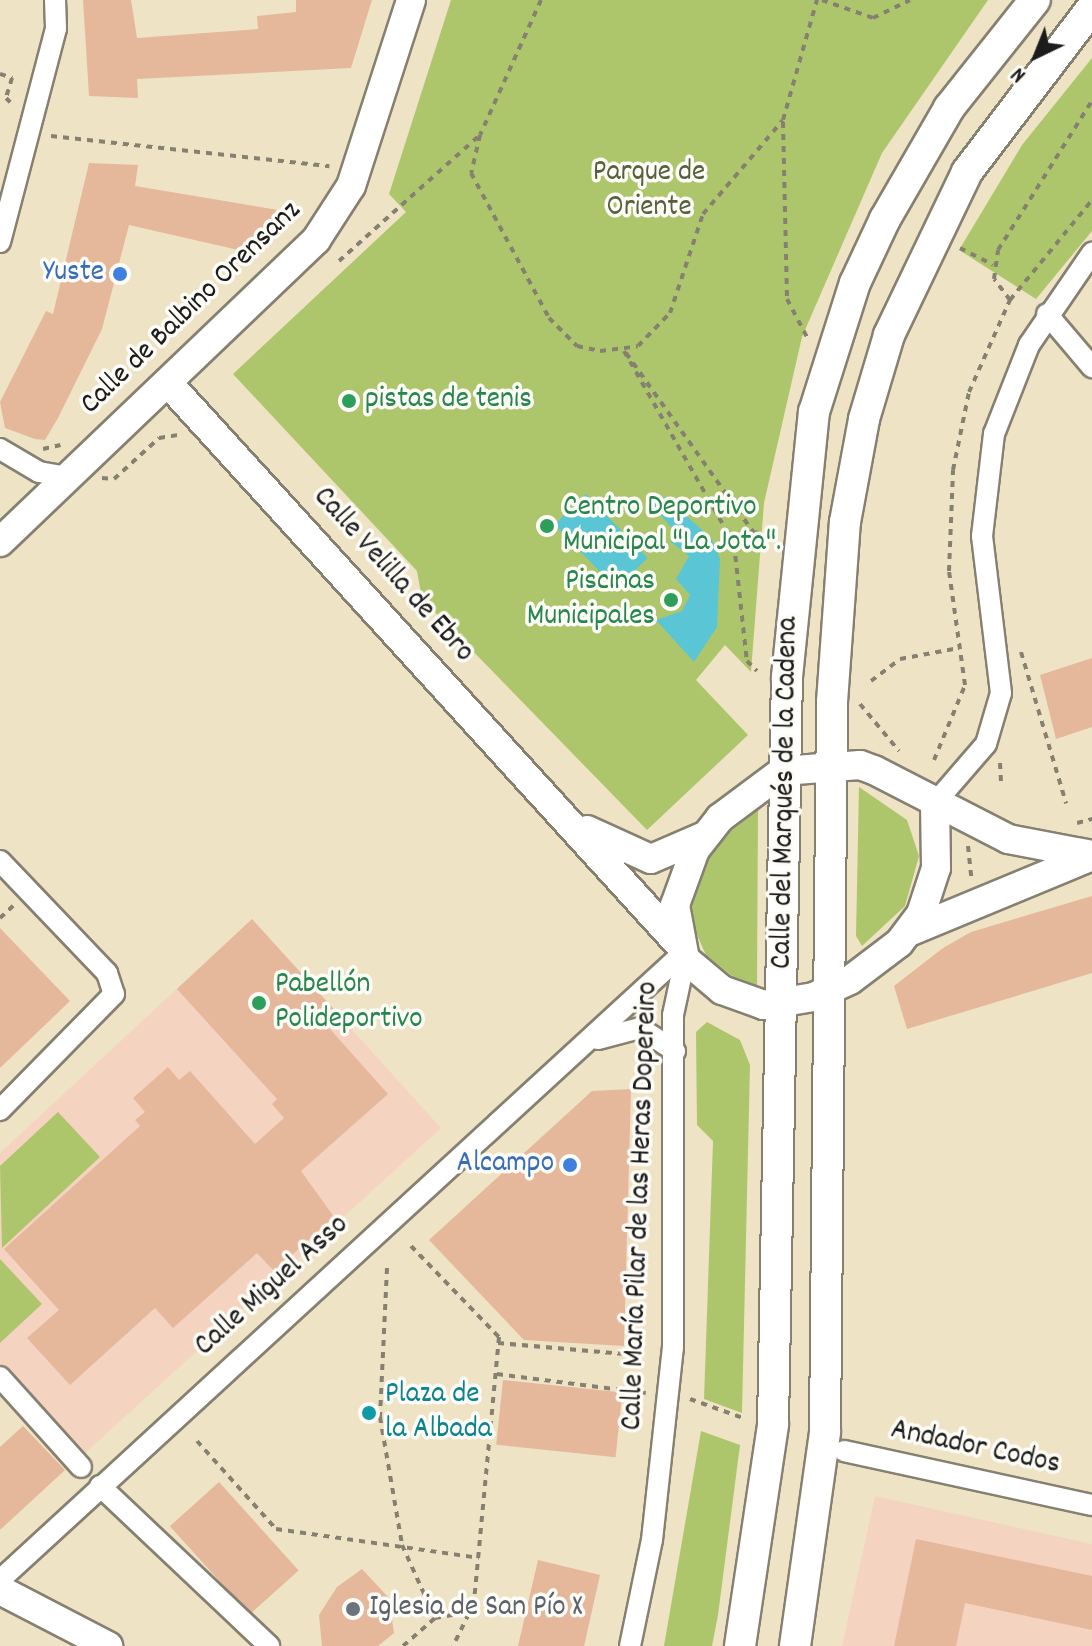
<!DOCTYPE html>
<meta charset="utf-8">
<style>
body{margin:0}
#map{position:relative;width:1092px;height:1646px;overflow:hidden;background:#efe3c6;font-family:Dekko,sans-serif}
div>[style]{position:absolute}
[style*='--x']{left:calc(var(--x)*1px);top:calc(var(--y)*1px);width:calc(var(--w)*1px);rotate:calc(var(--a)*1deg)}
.built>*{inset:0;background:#f5d3c1}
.green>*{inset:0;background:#aec66b}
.water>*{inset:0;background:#5ac5d4;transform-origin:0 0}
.building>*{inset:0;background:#e5b79b;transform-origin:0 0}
.path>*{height:4px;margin-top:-2px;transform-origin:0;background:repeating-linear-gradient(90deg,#868071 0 6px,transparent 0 12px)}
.roads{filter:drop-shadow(2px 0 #868071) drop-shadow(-2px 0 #868071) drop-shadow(0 2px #868071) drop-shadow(0 -2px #868071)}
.street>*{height:20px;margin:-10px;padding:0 10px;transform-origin:10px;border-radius:10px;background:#fff}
.secondary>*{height:28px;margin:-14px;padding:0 14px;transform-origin:14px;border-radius:14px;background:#fff}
.primary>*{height:30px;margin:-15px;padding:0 15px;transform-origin:15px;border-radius:15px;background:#fff}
.dots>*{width:22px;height:22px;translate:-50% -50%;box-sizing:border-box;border:4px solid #fdfcf7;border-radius:50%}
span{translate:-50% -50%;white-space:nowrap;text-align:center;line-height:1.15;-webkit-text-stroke:7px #fdfcf7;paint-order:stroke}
.park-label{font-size:30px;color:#56603c}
.shop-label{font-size:30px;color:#366cbe}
.right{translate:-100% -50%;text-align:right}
.street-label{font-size:30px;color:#1c1c1c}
.leisure-label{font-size:30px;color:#27864d}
.left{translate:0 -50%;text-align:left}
.culture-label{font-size:30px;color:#0d838f}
.worship-label{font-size:30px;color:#5b616d}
.north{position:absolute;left:996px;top:16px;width:80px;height:80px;-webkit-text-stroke:6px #fdfcf7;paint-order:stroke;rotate:223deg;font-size:22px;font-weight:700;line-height:32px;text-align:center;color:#1c1c1c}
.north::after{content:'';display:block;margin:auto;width:28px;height:36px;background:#1c1c1c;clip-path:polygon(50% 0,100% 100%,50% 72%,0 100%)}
</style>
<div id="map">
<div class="built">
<div style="clip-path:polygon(252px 919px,441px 1128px,83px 1455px,0 1364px,0 1153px)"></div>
<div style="clip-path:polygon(875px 1496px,1092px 1544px,1092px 1646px,842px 1646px)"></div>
</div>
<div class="green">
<div style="clip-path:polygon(451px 0,988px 0,882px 153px,802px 337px,764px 503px,751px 672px,725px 645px,696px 680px,748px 735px,647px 830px,422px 599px,417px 571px,233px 374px,406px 212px,389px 194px)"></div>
<div style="clip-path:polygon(1092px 58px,1092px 231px,1036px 299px,959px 250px,1022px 145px)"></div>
<div style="clip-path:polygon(859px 787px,907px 820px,919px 856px,905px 906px,862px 946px,856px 936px)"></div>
<div style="clip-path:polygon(758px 810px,757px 986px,741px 983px,706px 955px,688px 915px,690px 889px,713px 845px)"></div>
<div style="clip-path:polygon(707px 1022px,740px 1040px,750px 1065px,742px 1413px,704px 1399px,713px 1141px,697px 1125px,696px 1032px)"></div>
<div style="clip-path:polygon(58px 1112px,100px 1157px,2px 1248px,0 1166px)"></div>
<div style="clip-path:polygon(0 1259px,42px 1304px,0 1343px)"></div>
<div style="clip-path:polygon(701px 1431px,740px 1445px,718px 1615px,712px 1646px,664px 1646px)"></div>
</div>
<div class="water">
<div style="left:586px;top:494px;width:89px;height:44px;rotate:46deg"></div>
<div style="clip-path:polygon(665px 497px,711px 538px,720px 559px,717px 627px,694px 662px,656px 620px,682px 611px,690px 595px,676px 579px,689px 556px,671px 542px,671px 527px,651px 504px)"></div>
</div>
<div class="building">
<div style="clip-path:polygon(83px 0,131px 0,137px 38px,258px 29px,257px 16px,296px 12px,296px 0,372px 0,351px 68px,137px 79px,138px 98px,89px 96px)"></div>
<div style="clip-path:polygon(89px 163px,138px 165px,135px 186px,296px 213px,256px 254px,129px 225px,102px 329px,58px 418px,45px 440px,35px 439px,5px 428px,0 402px,46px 311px,53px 314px)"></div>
<div style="clip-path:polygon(1092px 658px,1092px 727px,1056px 739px,1040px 675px)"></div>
<div style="clip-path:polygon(1092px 896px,1092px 973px,907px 1029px,894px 986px,943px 948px,971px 932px)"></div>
<div style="clip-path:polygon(252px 919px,341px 1017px,329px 1028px,388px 1094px,301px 1171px,334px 1217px,274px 1271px,257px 1253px,173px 1328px,155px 1308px,70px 1385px,27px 1338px,59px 1310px,4px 1249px,140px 1126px,135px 1120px,145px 1112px,133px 1098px,168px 1067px,179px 1080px,190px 1071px,255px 1144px,284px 1118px,272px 1104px,277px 1099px,177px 989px)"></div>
<div style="clip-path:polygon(0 928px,70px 1001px,0 1068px)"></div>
<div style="clip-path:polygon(631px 1089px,624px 1346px,524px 1340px,429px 1240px,592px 1091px)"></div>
<div style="left:503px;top:1380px;width:120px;height:65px;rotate:6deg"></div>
<div style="clip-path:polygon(23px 1426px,65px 1470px,0 1530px,0 1447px)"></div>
<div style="left:219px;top:1482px;width:119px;height:66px;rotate:48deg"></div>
<div style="clip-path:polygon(916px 1539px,1092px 1576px,1092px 1630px,965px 1603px,956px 1646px,894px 1646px)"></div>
<div style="clip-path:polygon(538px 1560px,600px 1575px,584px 1646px,518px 1646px)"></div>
<div style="clip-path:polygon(362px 1569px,389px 1598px,394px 1633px,378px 1646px,322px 1646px,319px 1615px,337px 1587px)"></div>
</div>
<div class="path">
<div style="--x:541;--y:0;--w:148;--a:114.3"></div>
<div style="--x:480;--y:135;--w:39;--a:103"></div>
<div style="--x:471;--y:173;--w:165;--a:61.7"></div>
<div style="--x:549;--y:318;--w:40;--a:45"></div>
<div style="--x:577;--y:346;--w:24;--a:12"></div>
<div style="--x:600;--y:351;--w:38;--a:-7"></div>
<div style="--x:638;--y:346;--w:46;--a:-45.9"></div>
<div style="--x:670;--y:313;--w:104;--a:-71.6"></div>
<div style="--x:703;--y:214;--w:123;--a:-49.6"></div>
<div style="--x:783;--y:120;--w:125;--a:-74.2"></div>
<div style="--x:822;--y:0;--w:54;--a:19.4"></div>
<div style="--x:873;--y:18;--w:41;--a:-25.9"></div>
<div style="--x:0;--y:74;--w:13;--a:18"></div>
<div style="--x:12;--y:78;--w:21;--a:107"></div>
<div style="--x:6;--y:98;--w:10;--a:45"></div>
<div style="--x:783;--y:122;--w:177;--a:88.7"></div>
<div style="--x:787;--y:299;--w:45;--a:62.3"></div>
<div style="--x:51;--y:136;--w:280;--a:6.2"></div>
<div style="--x:960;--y:248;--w:37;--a:27"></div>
<div style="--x:339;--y:261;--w:189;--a:-41.8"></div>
<div style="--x:1010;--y:300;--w:26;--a:-127"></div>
<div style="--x:994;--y:279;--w:29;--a:-82"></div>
<div style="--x:998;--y:250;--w:176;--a:-57.8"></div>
<div style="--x:624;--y:351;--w:222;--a:60.3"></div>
<div style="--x:734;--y:544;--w:118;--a:83.7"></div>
<div style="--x:747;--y:661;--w:14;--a:45"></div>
<div style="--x:626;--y:353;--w:219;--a:54.6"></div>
<div style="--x:753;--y:532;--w:14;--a:8"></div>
<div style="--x:43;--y:449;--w:18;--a:-13"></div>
<div style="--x:102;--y:478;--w:12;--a:5"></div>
<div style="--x:114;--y:479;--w:61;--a:-42.3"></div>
<div style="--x:159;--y:438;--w:20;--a:-9"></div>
<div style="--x:1021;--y:652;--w:158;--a:73.4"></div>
<div style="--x:871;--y:681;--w:36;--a:-37"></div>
<div style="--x:900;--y:659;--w:60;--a:-10.6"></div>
<div style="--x:860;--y:704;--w:61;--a:50.3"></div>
<div style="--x:934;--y:760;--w:81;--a:-67.5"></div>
<div style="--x:965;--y:685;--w:115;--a:-98"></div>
<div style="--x:949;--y:571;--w:101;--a:-87.7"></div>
<div style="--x:953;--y:470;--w:80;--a:-78.4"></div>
<div style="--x:969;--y:392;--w:101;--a:-66"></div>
<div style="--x:1010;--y:300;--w:129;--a:-50.6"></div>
<div style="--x:1000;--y:763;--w:22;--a:87"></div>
<div style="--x:1077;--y:823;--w:16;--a:-15"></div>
<div style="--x:968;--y:846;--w:31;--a:84"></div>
<div style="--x:0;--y:918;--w:18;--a:-43"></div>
<div style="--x:411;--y:1246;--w:127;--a:46"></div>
<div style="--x:499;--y:1337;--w:267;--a:95.4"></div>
<div style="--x:474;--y:1603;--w:48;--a:116"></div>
<div style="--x:387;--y:1268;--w:149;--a:92.7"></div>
<div style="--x:380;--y:1417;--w:130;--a:80.2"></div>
<div style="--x:402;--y:1545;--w:80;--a:65.7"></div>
<div style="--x:498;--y:1343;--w:138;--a:5"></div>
<div style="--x:497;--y:1374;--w:150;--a:7.3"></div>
<div style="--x:690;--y:1399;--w:59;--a:19.7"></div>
<div style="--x:197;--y:1441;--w:118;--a:48.1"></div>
<div style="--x:276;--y:1529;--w:205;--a:8.1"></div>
<div style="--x:403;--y:1646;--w:43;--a:-41.2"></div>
<div style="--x:435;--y:1618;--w:36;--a:-10"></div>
</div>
<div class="roads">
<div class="street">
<div style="--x:0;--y:242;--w:221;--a:-75.3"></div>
<div style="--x:56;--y:28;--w:28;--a:-92"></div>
<div style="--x:1047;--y:314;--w:70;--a:49.7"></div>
<div style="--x:0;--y:449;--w:45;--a:30.5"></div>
<div style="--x:39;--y:472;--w:29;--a:10"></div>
<div style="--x:935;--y:803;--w:78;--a:-49.2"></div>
<div style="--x:986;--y:744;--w:53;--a:-73.6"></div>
<div style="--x:1001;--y:693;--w:158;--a:-96.9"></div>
<div style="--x:982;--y:536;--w:103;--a:-83.3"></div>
<div style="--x:994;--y:434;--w:96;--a:-68.5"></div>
<div style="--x:1029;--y:345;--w:112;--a:-55.6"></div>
<div style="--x:0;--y:861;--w:155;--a:46.3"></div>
<div style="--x:107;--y:973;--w:22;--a:72"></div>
<div style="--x:114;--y:994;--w:163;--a:134.5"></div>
<div style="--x:598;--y:1039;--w:43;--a:-14.7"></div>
<div style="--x:640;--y:1028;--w:42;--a:33.3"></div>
<div style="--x:0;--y:1377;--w:121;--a:48"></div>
<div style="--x:844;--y:1451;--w:254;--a:12.3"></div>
<div style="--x:100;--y:1486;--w:233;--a:43.4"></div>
<div style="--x:0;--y:1580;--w:926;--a:-42.55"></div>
<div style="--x:630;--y:1646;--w:108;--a:-78.3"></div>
<div style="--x:652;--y:1540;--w:193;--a:-83.8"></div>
<div style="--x:673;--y:1348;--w:333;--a:-90"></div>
<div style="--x:673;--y:1015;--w:57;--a:-77.9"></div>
</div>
<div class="secondary">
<div style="--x:168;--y:383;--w:756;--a:47.68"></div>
<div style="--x:0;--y:542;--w:437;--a:-43.7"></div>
<div style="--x:316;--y:240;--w:64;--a:-57.1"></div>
<div style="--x:351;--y:186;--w:195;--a:-72.1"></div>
<div style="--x:935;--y:803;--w:65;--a:89.1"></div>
<div style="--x:936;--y:868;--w:48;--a:108.1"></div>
<div style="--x:921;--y:914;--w:36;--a:127"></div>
<div style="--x:899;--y:943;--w:61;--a:142.9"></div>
<div style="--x:850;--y:980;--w:40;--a:155"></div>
<div style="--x:814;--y:997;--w:51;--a:170.9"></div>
<div style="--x:764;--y:1005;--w:45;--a:-160.3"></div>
<div style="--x:722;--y:990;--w:48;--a:-140"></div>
<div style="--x:685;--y:959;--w:55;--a:-100.5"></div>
<div style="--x:675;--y:905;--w:59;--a:-70"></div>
<div style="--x:695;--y:850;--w:41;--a:-52"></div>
<div style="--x:720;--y:818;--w:79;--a:-36.7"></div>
<div style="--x:783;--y:771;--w:77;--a:-4.5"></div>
<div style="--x:860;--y:765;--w:15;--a:20"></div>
<div style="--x:874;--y:770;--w:151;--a:27.2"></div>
<div style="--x:1008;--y:839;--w:86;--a:10.8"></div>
<div style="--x:587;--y:830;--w:70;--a:24.4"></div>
<div style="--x:651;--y:859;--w:56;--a:-23.3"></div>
<div style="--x:911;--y:931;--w:194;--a:-22.5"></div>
<div style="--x:0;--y:1590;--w:122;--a:27.4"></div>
</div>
<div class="primary">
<div style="--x:740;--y:1646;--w:224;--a:-81.5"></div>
<div style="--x:773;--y:1424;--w:747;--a:-88.93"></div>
<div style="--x:787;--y:677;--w:266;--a:-84.2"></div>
<div style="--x:814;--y:412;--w:135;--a:-72.4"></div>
<div style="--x:855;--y:283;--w:71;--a:-64.9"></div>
<div style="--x:885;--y:219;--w:128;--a:-60"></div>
<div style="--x:949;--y:108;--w:138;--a:-51.5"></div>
<div style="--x:795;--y:1646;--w:216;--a:-82"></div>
<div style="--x:825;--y:1432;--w:730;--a:-89.45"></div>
<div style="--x:832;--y:702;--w:180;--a:-85.9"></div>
<div style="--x:845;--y:522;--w:105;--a:-79.5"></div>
<div style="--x:864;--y:419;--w:88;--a:-73.4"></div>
<div style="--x:889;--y:335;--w:181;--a:-64.4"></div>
<div style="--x:967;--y:172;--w:206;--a:-52.7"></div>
</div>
</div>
<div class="dots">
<div style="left:120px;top:274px;background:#3f7fe0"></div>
<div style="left:349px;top:401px;background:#2e9e5b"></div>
<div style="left:547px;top:526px;background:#2e9e5b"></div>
<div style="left:671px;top:600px;background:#2e9e5b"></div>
<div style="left:259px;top:1003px;background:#2e9e5b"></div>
<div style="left:570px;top:1165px;background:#3f7fe0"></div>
<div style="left:369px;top:1413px;background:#0f9aa8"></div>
<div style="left:353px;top:1609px;background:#6b7280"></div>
</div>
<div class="park-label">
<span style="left:649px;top:191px">Parque de<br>Oriente</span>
</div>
<div class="shop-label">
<span class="right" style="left:104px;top:274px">Yuste</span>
<span class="right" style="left:554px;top:1165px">Alcampo</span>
</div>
<div class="street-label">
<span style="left:192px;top:309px;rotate:-44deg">Calle de Balbino Orensanz</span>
<span style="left:392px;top:576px;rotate:48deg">Calle Velilla de Ebro</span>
<span style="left:787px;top:793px;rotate:-89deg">Calle del Marqués de la Cadena</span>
<span style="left:642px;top:1206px;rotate:-88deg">Calle María Pilar de las Heras Dopereiro</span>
<span style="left:273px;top:1287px;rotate:-42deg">Calle Miguel Asso</span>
<span style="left:975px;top:1449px;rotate:12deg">Andador Codos</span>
</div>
<div class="leisure-label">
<span class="left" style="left:365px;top:401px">pistas de tenis</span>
<span class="left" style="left:563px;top:526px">Centro Deportivo<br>Municipal "La Jota".</span>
<span class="right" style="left:655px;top:600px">Piscinas<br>Municipales</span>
<span class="left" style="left:275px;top:1003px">Pabellón<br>Polideportivo</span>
</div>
<div class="culture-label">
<span class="left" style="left:385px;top:1413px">Plaza de<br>la Albada</span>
</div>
<div class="worship-label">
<span class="left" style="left:369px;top:1609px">Iglesia de San Pío X</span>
</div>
<div class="north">N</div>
</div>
